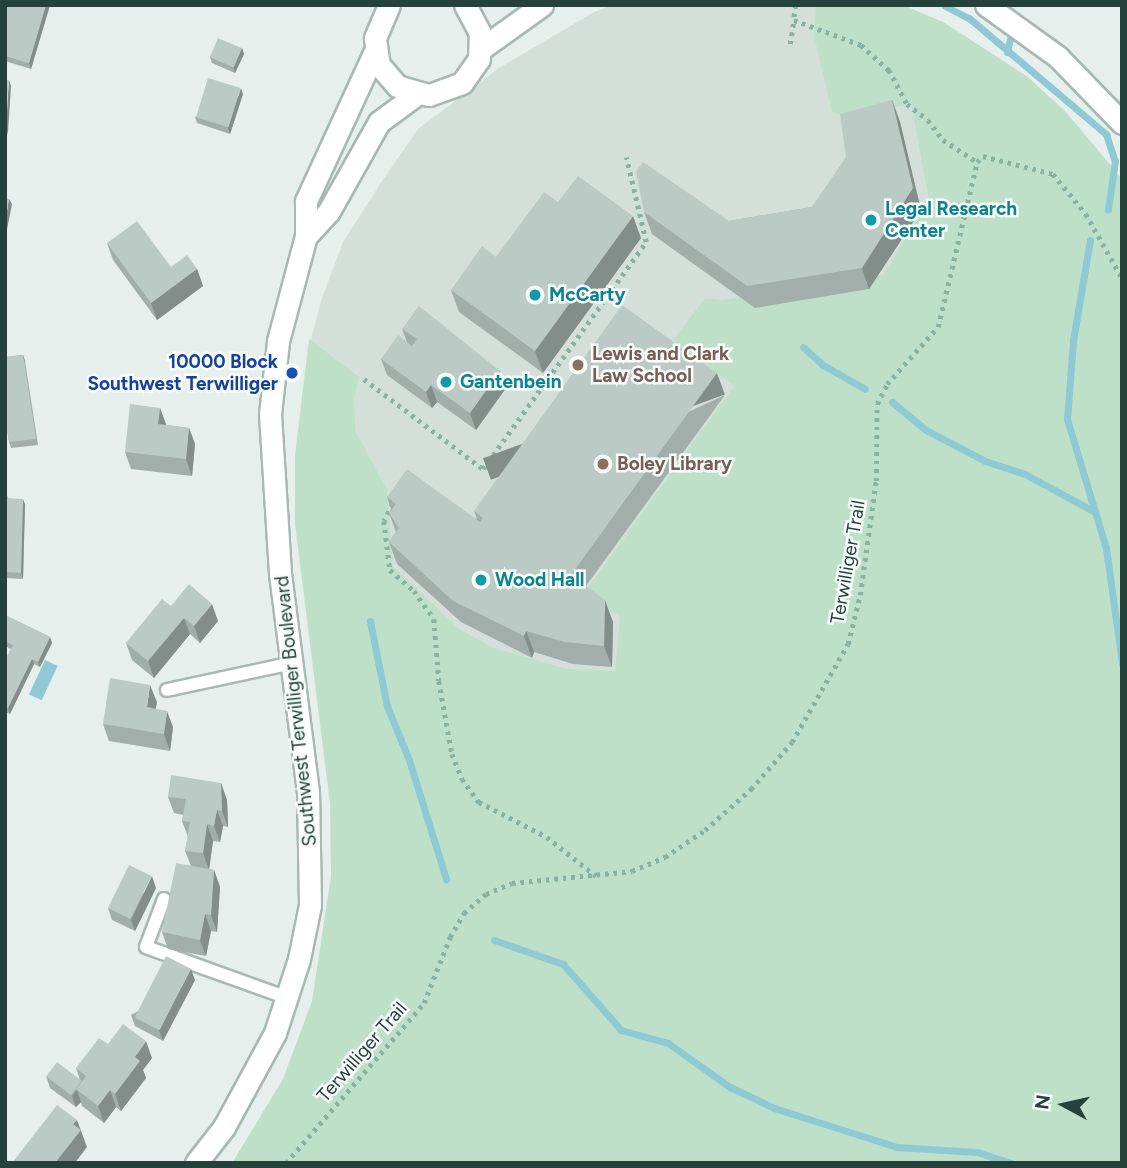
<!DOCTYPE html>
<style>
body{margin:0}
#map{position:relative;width:1127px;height:1168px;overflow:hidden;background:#e6efeb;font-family:Figtree,sans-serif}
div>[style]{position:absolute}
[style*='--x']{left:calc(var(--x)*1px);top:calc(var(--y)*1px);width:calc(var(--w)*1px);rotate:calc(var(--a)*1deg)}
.built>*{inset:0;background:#d4dfda}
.green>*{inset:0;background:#bfe0c8}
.water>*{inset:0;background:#8ec9d4;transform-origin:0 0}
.stream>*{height:7px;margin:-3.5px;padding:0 3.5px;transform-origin:3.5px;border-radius:3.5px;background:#8ec9d4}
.path>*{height:4.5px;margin-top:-2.25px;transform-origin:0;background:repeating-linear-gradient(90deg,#86b3a5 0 3.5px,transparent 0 8.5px)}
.roads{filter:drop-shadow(2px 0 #a8b8b2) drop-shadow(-2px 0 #a8b8b2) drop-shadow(0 2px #a8b8b2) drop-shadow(0 -2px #a8b8b2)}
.service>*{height:12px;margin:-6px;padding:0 6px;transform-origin:6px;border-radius:6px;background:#fff}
.secondary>*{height:21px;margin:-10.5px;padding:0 10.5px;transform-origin:10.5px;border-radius:10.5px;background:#fff}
.wall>*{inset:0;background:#a1aea9}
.shaded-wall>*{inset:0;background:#838d89;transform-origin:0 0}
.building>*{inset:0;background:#bbcac4;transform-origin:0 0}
.dots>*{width:19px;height:19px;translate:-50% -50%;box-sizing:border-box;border:4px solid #f7fbf9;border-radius:50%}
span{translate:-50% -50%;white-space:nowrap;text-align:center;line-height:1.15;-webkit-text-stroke:5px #f7fbf9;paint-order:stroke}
.culture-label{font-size:19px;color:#0d838f;font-weight:700}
.left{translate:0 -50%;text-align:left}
.education-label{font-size:19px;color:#785e54;font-weight:700}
.transit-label{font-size:19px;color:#164399;font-weight:700}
.right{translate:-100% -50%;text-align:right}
.street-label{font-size:19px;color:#24423a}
.frame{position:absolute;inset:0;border:7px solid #24423a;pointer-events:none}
.north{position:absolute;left:1029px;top:1070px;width:70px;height:70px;-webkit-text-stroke:5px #f7fbf9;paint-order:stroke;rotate:278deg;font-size:19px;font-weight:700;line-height:28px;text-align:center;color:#24423a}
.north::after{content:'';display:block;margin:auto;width:24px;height:32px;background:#24423a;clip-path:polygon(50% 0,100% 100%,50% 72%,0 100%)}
</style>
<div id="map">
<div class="built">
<div style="clip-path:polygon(613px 5px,885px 5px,1018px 75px,622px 707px,479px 683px,302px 465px,310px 343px,322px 298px,343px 242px,382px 181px,418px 129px,499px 68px,594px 12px)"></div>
</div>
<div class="green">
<div style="clip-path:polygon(816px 5px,903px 5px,943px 22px,1028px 77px,1066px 112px,1122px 179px,1122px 1163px,232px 1163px,283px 1079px,312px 1001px,331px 876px,330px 804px,295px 524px,295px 455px,309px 339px,359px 377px,354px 398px,355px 430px,387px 490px,393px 566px,458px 628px,491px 647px,567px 669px,615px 671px,620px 617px,585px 592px,734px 386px,673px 340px,705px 298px,722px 300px,883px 275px,929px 200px,911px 104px,849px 117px,832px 112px,814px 36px)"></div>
</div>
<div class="water">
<div style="left:45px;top:660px;width:14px;height:38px;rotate:25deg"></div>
</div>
<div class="stream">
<div style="--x:945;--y:6;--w:27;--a:27"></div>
<div style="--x:969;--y:18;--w:180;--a:40.3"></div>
<div style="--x:1106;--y:134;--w:28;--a:72"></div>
<div style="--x:1115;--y:161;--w:49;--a:98.3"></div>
<div style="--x:1007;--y:52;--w:13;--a:-77"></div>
<div style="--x:1090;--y:240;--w:102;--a:99.6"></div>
<div style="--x:1073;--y:341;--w:78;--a:94.4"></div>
<div style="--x:1067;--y:419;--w:135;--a:73.2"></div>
<div style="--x:1106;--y:548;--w:117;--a:82.1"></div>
<div style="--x:803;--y:347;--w:27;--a:42"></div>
<div style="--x:823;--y:365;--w:48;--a:29.7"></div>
<div style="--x:892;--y:402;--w:44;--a:39.5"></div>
<div style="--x:926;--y:430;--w:67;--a:27.7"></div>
<div style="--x:985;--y:461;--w:42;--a:18"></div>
<div style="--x:1025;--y:474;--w:80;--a:28.5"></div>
<div style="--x:370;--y:621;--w:87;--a:78.7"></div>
<div style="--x:387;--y:706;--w:58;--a:67.8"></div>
<div style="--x:409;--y:760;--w:125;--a:72.7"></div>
<div style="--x:494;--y:940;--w:73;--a:19.2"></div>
<div style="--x:563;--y:964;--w:88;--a:48.7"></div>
<div style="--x:621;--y:1030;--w:49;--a:15.5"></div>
<div style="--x:668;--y:1043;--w:76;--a:35.4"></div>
<div style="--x:730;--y:1087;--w:49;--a:25.5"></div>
<div style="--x:774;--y:1108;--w:129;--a:17.6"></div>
<div style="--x:897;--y:1147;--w:80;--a:3.6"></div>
<div style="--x:977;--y:1152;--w:36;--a:18"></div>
</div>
<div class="path">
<div style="--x:796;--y:5;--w:15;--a:98"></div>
<div style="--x:794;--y:20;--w:72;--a:20.5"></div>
<div style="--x:861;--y:45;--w:38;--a:42"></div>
<div style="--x:889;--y:70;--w:38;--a:62"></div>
<div style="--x:907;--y:104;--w:26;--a:37"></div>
<div style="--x:928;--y:120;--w:25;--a:53"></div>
<div style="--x:943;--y:140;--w:40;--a:32.9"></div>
<div style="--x:790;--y:44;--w:24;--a:-81"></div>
<div style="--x:364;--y:379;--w:149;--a:37.1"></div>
<div style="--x:483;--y:469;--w:279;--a:-54.3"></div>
<div style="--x:646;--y:242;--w:87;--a:-103.2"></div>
<div style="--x:393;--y:504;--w:19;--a:118"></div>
<div style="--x:384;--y:521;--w:49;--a:83"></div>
<div style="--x:390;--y:570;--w:32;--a:41"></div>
<div style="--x:414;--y:591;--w:34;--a:54"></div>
<div style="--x:434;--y:619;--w:62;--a:85.4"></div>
<div style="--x:439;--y:681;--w:74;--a:79.9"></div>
<div style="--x:452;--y:754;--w:27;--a:68"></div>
<div style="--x:462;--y:779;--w:29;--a:54"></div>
<div style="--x:479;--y:802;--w:76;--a:27.2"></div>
<div style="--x:547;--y:837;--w:63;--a:38.5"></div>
<div style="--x:286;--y:1163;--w:211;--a:-49.2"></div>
<div style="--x:424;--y:1003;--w:71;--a:-68.5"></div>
<div style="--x:450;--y:937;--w:28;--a:-60"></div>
<div style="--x:464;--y:913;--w:29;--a:-41"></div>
<div style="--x:486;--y:894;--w:28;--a:-23"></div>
<div style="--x:512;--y:883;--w:121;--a:-5.7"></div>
<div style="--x:632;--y:871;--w:36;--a:-23"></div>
<div style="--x:665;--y:857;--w:48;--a:-34"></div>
<div style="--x:705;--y:830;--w:62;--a:-41.7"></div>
<div style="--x:751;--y:789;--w:62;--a:-48.9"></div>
<div style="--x:792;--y:742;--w:113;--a:-60.3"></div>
<div style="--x:848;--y:644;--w:50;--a:-76.2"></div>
<div style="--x:860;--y:595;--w:115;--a:-82"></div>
<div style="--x:876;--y:481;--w:77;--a:-89.3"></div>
<div style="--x:877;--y:404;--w:22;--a:-63"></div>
<div style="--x:887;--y:384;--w:76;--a:-48.2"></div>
<div style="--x:938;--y:327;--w:170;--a:-76.7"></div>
<div style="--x:977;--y:162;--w:8;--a:-45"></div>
<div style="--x:983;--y:156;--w:72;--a:14.4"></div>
<div style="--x:1053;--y:174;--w:52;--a:50.5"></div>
<div style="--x:1086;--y:214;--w:73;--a:60.6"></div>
</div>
<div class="roads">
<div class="service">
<div style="--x:167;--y:690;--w:129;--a:-12.1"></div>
<div style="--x:164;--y:899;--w:51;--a:110.6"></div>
<div style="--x:146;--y:947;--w:151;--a:19.8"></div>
</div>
<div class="secondary">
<div style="--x:389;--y:5;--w:36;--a:113"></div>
<div style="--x:375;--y:38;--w:27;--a:82"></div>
<div style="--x:379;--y:65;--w:28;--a:49"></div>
<div style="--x:397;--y:86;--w:33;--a:16"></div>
<div style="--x:429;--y:95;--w:35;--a:-20"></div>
<div style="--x:462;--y:83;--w:29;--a:-55"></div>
<div style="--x:479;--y:59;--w:26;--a:-88"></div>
<div style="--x:480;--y:33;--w:32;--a:-118"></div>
<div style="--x:986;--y:5;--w:89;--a:35.8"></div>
<div style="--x:1058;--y:57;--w:92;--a:45.9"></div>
<div style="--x:482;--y:48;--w:74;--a:-35.6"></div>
<div style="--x:306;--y:236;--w:34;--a:-47"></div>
<div style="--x:329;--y:211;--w:102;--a:-60.7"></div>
<div style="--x:379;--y:122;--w:47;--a:-36.4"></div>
<div style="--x:196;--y:1163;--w:46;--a:-52.1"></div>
<div style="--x:224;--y:1127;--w:107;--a:-61.5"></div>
<div style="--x:275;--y:1033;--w:78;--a:-72"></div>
<div style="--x:299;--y:959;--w:55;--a:-78.5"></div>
<div style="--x:310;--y:905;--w:113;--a:-91"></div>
<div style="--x:308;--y:792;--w:221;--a:-97.3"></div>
<div style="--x:280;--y:573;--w:159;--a:-93.6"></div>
<div style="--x:270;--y:414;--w:73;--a:-83.7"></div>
<div style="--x:278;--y:341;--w:109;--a:-75.1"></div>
<div style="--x:306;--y:236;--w:35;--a:-90"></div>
<div style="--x:306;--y:201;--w:165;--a:-65.3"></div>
</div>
</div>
<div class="wall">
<div style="clip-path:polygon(5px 5px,50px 5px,31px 69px,5px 61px)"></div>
<div style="clip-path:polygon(242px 48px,244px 54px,235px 73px,212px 63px,210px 57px)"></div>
<div style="clip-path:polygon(243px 94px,230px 134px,197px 123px,195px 117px)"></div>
<div style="clip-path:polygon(892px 100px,900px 122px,921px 210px,869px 289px,755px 308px,652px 234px,644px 212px,729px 221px,812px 207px)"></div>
<div style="clip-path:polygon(558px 202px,641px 238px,543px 373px,459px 312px,451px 290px,496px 257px)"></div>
<div style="clip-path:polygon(107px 243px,171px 267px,197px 269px,203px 286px,157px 320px,113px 260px)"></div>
<div style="clip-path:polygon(402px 329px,500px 371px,506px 388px,476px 430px,437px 402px,432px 408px,387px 375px,381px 359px,407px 342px)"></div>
<div style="clip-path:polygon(23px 355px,25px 361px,38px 445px,11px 448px,9px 442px,6px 422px,5px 422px,5px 357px)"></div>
<div style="clip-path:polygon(725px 395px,586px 586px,613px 622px,612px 667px,573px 664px,534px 652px,532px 658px,461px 622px,397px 564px,389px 542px,396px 532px,389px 513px,391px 509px,387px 497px,477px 519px,474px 511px)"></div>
<div style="clip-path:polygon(160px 408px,166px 425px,189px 428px,195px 444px,192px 476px,131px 469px,125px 452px)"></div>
<div style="clip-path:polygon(5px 490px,8px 498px,25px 504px,23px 579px,5px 578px)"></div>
<div style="clip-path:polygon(171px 606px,218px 621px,200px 643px,190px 634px,154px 678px,132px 660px,126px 643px)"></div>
<div style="clip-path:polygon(5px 615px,50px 637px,52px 643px,40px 667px,34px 664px,10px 714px,5px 712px,5px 661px,11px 649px,5px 646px)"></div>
<div style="clip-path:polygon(157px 702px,155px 709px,173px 727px,170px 751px,109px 741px,103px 724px)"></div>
<div style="clip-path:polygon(221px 783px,227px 800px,228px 827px,223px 826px,220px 842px,213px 841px,209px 869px,214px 870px,220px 887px,217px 932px,211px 931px,206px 956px,168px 949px,162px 932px,191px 866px,185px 851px,188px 837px,182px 821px,183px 815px,174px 813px,168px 797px)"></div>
<div style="clip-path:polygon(156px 888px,135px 931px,112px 920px,108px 908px)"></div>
<div style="clip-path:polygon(195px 980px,163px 1041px,135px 1026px,131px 1015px)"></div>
<div style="clip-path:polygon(108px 1044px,152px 1058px,143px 1070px,146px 1078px,121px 1111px,116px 1107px,104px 1123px,82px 1106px,81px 1102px,76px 1107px,50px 1088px,46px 1076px,80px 1080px,76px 1068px)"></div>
</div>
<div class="shaded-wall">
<div style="clip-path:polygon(46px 5px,50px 5px,31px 69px,29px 63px)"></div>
<div style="clip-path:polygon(242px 48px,244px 54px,235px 73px,233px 67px)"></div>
<div style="clip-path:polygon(9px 80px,11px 86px,8px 132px,5px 141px)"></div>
<div style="clip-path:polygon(241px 88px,243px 94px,230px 134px,228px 128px)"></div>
<div style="clip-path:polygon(892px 100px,900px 122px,921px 210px,869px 289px,862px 268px)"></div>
<div style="clip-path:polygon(9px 199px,12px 204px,5px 240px,5px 222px)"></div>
<div style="clip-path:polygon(633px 216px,641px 238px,543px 373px,535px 351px)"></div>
<div style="clip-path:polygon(197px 269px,203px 286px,157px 320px,151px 303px)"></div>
<div style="left:23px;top:355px;width:6px;height:85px;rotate:72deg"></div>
<div style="clip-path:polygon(500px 371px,506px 388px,476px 430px,470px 413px)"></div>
<div style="left:717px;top:373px;width:23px;height:249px;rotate:70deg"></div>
<div style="clip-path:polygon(431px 385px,437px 402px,432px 408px,426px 392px)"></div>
<div style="clip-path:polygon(160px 408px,166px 424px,164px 441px,158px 424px)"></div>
<div style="clip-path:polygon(189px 428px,195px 444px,192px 476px,186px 459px)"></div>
<div style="clip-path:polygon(23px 499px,25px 504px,23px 579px,21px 573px)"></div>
<div style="clip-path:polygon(605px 600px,613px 622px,612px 667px,604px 646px)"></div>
<div style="clip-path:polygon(212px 604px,218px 621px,200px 643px,194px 626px)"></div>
<div style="clip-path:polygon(184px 618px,190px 634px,154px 678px,148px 661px)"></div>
<div style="clip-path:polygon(526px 631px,534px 652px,532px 658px,524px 636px)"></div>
<div style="clip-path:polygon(50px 637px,52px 643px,40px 667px,38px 662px)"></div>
<div style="clip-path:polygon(32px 659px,34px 664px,10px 714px,8px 708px)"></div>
<div style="clip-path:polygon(150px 685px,157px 702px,153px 724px,147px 707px)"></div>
<div style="clip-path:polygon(167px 711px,173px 727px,170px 751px,164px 734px)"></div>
<div style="clip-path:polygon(221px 783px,227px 800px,228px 827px,222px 811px)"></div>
<div style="clip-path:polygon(217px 810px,223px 826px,220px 842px,214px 826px)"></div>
<div style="clip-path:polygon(207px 824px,213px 841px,209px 870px,203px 853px)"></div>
<div style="clip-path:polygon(214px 870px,220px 887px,217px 932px,211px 915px)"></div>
<div style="clip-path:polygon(152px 876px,156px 888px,135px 931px,131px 920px)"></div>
<div style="clip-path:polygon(205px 914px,211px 931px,206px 956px,200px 940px)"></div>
<div style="clip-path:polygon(191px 969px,195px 980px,163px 1041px,159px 1030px)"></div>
<div style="clip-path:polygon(146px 1041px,152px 1058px,143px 1070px,146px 1078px,121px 1111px,115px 1094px,135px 1057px)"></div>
<div style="clip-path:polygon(77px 1090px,81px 1102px,76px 1107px,72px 1096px)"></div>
<div style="clip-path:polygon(110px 1090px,116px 1107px,104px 1123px,98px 1106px)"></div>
<div style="clip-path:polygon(77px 1120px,87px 1147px,75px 1163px,55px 1163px,73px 1124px)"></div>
</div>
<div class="building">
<div style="clip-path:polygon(5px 5px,46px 5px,29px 63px,5px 56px)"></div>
<div style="left:218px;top:38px;width:26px;height:21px;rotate:23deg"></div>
<div style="left:208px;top:78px;width:34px;height:41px;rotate:17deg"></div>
<div style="clip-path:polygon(5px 80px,9px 80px,5px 127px)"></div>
<div style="clip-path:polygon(892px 100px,913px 188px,862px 268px,747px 286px,644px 212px,636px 172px,643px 162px,729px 221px,812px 207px,846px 157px,840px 114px)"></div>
<div style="clip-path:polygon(578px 176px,633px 216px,535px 351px,451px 290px,482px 246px,496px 257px,544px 192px,558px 202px)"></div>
<div style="clip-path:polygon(5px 198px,9px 199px,5px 222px)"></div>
<div style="clip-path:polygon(137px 221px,171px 267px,187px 255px,197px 269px,151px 303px,107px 243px)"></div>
<div style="clip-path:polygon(622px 305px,717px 373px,571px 575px,605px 600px,604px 646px,565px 642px,526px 631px,524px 636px,453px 601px,389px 542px,399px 528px,389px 513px,396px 504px,387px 497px,407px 469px,480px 522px,483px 518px,474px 511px)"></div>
<div style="clip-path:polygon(419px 306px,500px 371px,470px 413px,431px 385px,426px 392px,381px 359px,398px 335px,412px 346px,417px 339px,402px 329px)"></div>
<div style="clip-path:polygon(23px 355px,36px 439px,9px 442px,5px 416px,5px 357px)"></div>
<div style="clip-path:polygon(130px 404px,160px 408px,158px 424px,189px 428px,186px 459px,125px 452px)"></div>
<div style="clip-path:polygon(5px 490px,6px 490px,6px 498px,23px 499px,21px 573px,5px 572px)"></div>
<div style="clip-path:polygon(189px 584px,212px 604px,194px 626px,184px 618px,148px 661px,126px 643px,162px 599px,171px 606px)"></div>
<div style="clip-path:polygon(5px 615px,50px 637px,38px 662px,32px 659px,8px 708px,5px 707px,5px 661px,13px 645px,5px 641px)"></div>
<div style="clip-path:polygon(110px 678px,150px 685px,147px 707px,167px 711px,164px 734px,103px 724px)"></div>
<div style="clip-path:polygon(171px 775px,221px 783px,222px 811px,217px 810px,214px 826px,207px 824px,203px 853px,185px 851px,190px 822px,182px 821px,186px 799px,168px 797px)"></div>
<div style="clip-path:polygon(176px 863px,214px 870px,211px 915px,205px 914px,200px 940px,162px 932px)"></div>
<div style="left:129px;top:865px;width:25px;height:48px;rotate:26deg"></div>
<div style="left:166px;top:956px;width:28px;height:69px;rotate:27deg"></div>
<div style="clip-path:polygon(123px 1024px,146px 1041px,135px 1057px,140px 1061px,115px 1094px,110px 1090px,98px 1106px,76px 1089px,86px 1076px,76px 1068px,99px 1038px,108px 1044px)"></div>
<div style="left:57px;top:1062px;width:31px;height:18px;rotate:37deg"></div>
<div style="clip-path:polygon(57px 1105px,77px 1120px,73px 1124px,81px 1130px,55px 1163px,12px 1163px)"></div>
</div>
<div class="dots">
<div style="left:871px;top:220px;background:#0f9aa8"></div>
<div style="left:535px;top:295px;background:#0f9aa8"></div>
<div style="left:578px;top:365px;background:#8d6e63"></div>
<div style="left:292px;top:373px;background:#1a4fb4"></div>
<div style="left:446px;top:382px;background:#0f9aa8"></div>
<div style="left:603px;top:464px;background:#8d6e63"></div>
<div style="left:481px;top:580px;background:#0f9aa8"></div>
</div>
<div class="culture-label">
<span class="left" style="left:885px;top:220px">Legal Research<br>Center</span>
<span class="left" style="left:549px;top:295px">McCarty</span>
<span class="left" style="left:460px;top:382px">Gantenbein</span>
<span class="left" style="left:495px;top:580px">Wood Hall</span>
</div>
<div class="education-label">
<span class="left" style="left:592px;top:365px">Lewis and Clark<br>Law School</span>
<span class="left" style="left:617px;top:464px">Boley Library</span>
</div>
<div class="transit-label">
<span class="right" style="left:278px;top:373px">10000 Block<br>Southwest Terwilliger</span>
</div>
<div class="street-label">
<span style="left:848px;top:562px;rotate:-80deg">Terwilliger Trail</span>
<span style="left:296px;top:711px;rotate:-96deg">Southwest Terwilliger Boulevard</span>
<span style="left:362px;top:1052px;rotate:-49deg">Terwilliger Trail</span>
</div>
<div class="frame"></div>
<div class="north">N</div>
</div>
